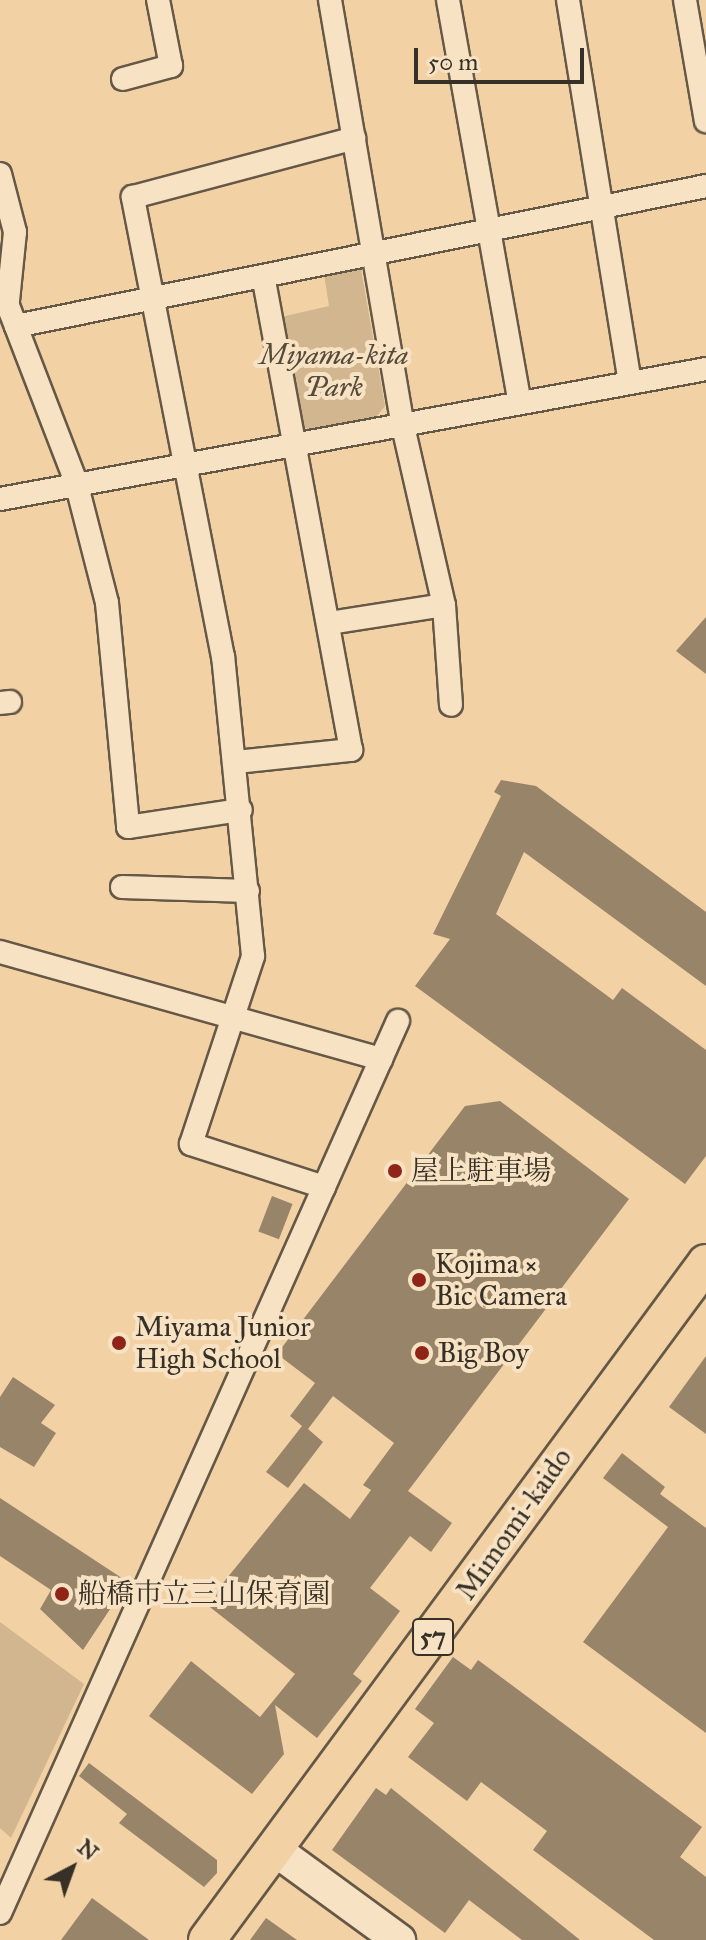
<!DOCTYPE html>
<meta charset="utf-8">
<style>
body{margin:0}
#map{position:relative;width:706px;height:1940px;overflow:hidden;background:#f2d2a5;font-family:"IM FELL Great Primer","Noto Serif JP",serif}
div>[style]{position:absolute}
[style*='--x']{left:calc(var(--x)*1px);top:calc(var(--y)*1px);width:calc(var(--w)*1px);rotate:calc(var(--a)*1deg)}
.green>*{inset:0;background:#d2b68f}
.building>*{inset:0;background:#988468;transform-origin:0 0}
.roads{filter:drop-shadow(2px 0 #665846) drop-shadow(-2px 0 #665846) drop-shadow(0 2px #665846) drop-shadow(0 -2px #665846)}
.street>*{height:22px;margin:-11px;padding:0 11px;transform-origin:11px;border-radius:11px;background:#f7e2c4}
.secondary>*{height:32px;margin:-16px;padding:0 16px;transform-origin:16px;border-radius:16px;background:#f7e2c4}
.primary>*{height:36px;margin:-18px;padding:0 18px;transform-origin:18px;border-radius:18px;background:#f2d2a5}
.dots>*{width:22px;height:22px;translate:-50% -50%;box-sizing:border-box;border:4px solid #f7e2c4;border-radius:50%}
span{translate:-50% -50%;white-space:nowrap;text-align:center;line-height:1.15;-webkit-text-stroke:8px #f7e2c4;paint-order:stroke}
.shield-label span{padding:2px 6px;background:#f7e2c4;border:2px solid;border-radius:6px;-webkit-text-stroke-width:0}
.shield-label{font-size:26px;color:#373026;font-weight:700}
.park-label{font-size:28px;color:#564b3b;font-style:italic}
.poi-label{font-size:28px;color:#373026}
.left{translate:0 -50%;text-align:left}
.street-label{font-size:28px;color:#373026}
.north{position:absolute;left:32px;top:1828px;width:80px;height:80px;-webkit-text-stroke:6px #f7e2c4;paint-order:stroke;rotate:41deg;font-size:22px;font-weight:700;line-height:32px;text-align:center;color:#373026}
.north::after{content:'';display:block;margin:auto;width:28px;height:36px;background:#373026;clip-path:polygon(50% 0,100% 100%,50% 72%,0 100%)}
.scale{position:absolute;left:414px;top:48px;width:170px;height:36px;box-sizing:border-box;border:4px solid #373026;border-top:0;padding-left:10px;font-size:24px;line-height:28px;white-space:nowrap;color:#373026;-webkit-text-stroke:6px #f7e2c4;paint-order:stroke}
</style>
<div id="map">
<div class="green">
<div style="clip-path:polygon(347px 261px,361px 269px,385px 406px,376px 417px,312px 431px,299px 425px,281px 317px,329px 306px,323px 268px)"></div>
<div style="clip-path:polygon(0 1622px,84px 1684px,11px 1838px,0 1828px)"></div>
</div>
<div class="building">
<div style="clip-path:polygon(706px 617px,706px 674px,676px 651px)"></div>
<div style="clip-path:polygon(501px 780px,536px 786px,706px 912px,706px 986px,524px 852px,496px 914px,613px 1000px,622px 988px,706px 1050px,706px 1156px,685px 1184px,415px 986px,450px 939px,433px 934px,501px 796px,494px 792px)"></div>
<div style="clip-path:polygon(500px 1101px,629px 1199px,408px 1491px,452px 1523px,431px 1552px,410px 1536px,370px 1588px,400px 1611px,353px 1674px,362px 1681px,317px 1738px,275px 1705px,284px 1754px,252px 1794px,149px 1716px,191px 1661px,260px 1717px,295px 1674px,206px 1604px,304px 1483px,350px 1519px,371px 1490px,363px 1485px,394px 1443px,333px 1396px,308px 1429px,323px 1442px,288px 1488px,266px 1472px,302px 1426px,290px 1416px,315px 1383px,277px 1354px,465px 1106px)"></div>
<div style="left:272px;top:1196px;width:22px;height:38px;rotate:21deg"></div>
<div style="clip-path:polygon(706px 1356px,706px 1434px,669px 1407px)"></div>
<div style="clip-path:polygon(13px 1377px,55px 1405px,41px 1423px,56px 1433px,34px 1467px,0 1447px,0 1397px)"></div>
<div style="clip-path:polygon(622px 1453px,665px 1487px,660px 1494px,706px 1528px,706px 1733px,583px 1642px,668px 1527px,603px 1478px)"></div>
<div style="clip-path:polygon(0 1498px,128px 1582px,83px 1650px,40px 1609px,51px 1590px,0 1556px)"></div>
<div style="clip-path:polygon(453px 1657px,471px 1670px,478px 1660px,702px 1827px,680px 1857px,706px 1877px,706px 1940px,654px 1940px,533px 1850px,547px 1831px,481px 1782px,467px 1801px,408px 1757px,434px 1723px,415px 1709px)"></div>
<div style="clip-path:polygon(89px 1763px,217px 1860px,217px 1873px,204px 1887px,119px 1823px,127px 1814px,79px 1776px)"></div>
<div style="clip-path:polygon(376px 1788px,386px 1795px,391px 1788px,580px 1940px,522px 1940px,469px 1900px,445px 1933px,332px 1850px)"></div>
<div style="clip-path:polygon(92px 1898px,149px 1940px,61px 1940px)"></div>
<div style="clip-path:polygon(266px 1918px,297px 1940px,250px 1940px)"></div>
</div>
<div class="roads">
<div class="street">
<div style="--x:330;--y:0;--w:428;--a:80.3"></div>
<div style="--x:402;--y:422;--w:188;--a:77.1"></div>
<div style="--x:444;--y:605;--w:100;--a:86"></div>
<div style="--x:448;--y:0;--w:406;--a:79.9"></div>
<div style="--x:568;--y:0;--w:386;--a:80.8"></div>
<div style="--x:685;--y:0;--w:123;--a:80.2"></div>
<div style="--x:123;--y:79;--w:50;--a:-15.2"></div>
<div style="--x:171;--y:66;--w:67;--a:-101.1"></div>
<div style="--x:0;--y:174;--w:60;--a:75.5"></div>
<div style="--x:15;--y:232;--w:69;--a:95.8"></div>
<div style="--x:0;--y:285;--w:211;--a:68.9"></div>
<div style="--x:76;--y:482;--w:125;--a:75.6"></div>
<div style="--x:107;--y:603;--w:225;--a:84.6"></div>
<div style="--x:128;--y:827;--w:114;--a:-8.6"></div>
<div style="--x:16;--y:326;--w:704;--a:-11.47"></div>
<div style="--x:0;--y:499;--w:718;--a:-10.43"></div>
<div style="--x:330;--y:623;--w:115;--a:-9"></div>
<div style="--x:0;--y:703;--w:10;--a:-6"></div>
<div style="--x:236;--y:762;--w:116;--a:-6"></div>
<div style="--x:351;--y:750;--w:482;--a:-100.5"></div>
<div style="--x:122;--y:887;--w:126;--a:1.8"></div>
<div style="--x:0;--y:952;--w:396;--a:15.7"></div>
<div style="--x:324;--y:1187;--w:182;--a:-66"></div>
<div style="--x:0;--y:1913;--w:795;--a:-65.95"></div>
<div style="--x:324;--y:1187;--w:140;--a:-162.1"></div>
<div style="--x:191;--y:1144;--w:198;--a:-71.7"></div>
<div style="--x:253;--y:956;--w:301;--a:-95.7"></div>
<div style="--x:223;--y:657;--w:469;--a:-101.1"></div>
<div style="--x:133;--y:197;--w:229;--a:-14.9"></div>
</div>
<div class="secondary">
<div style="--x:274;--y:1849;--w:155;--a:36.1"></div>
</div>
<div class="primary">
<div style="--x:207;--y:1940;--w:841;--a:-53.61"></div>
</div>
</div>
<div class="dots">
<div style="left:395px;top:1171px;background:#8f2418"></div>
<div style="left:419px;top:1280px;background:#8f2418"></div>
<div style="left:119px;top:1343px;background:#8f2418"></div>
<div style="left:422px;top:1353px;background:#8f2418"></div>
<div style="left:62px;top:1594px;background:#8f2418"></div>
</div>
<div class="shield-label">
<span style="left:433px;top:1637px">57</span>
</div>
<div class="park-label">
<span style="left:334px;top:371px">Miyama-kita<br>Park</span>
</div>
<div class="poi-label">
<span class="left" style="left:411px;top:1171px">屋上駐車場</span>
<span class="left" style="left:435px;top:1280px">Kojima ×<br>Bic Camera</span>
<span class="left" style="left:135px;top:1343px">Miyama Junior<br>High School</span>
<span class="left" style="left:438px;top:1353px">Big Boy</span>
<span class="left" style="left:78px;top:1594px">船橋市立三山保育園</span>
</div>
<div class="street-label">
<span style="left:514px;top:1524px;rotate:-55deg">Mimomi-kaido</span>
</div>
<div class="north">N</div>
<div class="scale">50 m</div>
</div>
